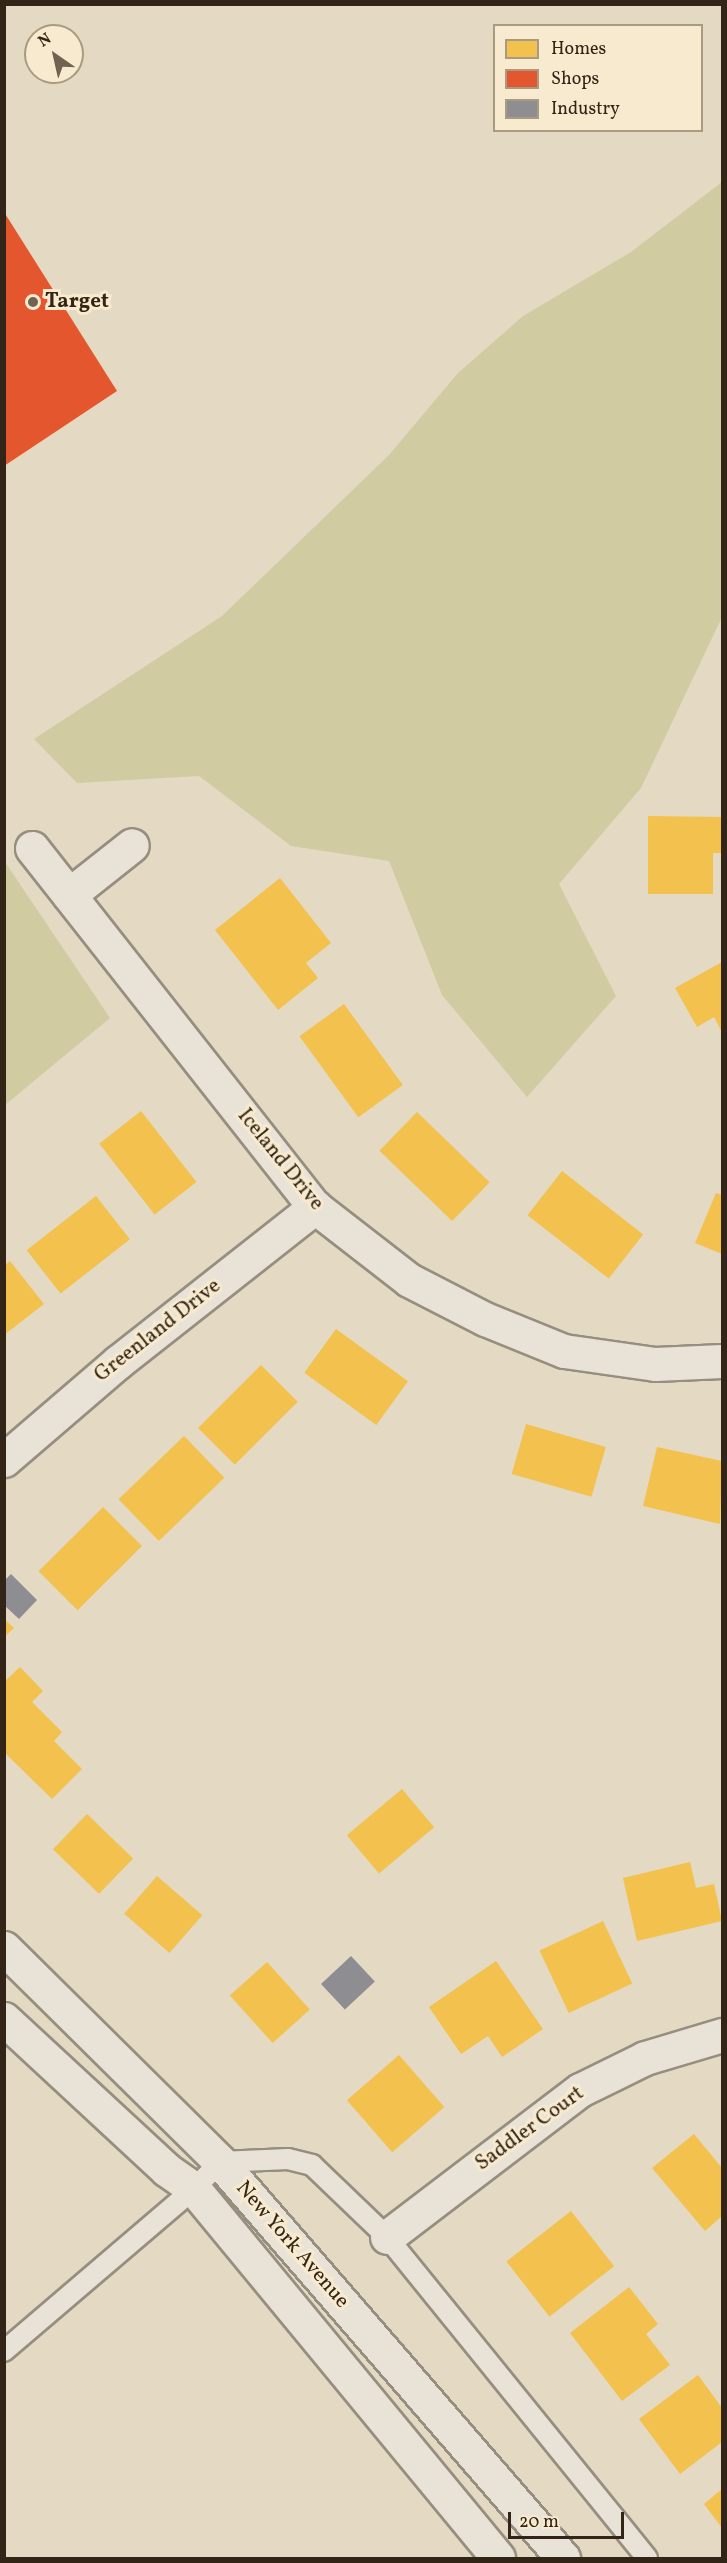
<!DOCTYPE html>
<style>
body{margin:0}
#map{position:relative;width:727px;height:2563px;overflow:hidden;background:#e4d9c2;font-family:Vollkorn,serif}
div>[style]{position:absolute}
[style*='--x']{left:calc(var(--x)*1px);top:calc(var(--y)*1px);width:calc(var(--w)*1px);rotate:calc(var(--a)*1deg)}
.green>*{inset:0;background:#d1cba2}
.homes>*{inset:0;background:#f2c14e;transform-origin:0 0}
.shops>*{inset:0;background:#e4572e}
.industry>*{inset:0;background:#8d8d92;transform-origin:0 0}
.roads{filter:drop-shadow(2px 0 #968e7f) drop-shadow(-2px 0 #968e7f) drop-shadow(0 2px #968e7f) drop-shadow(0 -2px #968e7f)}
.service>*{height:20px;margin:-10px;padding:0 10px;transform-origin:10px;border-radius:10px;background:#e9e3d7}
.minor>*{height:33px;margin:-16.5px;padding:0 16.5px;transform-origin:16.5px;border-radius:16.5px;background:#e9e3d7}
.tertiary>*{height:33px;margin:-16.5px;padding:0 16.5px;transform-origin:16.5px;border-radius:16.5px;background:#e9e3d7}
.dots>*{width:16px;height:16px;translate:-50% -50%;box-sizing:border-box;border:3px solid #f7eace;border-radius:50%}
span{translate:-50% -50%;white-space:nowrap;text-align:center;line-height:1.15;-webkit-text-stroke:6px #f7eace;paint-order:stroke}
.poi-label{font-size:21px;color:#322416;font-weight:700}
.left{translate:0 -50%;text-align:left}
.street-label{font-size:21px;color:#322416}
.frame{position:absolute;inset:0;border:6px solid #322416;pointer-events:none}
.legend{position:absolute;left:493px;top:24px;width:210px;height:108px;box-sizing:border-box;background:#f7eace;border:2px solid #a89b84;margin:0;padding:8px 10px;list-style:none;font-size:18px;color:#322416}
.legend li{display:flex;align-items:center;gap:12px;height:30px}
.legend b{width:30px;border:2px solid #a89b84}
.north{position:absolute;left:24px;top:24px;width:60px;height:60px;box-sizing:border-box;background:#f7eace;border:2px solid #a89b84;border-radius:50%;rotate:326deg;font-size:16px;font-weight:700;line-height:24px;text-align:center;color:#322416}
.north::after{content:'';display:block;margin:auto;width:21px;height:27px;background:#706352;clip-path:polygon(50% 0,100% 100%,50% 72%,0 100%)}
.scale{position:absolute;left:508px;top:2512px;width:116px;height:27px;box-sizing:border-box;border:3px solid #322416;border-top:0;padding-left:8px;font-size:18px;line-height:21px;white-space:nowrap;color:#322416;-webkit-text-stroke:4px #f7eace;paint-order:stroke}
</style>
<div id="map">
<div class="green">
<div style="clip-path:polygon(722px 182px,722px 617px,641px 788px,559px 884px,616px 996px,527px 1097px,442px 995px,389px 861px,291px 846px,199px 776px,77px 783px,34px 739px,222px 616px,389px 455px,458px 373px,523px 316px,631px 252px)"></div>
<div style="clip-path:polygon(5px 862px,110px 1018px,5px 1105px,4px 1105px)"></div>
</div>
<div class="homes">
<div style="clip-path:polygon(648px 816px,722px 817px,722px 853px,713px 853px,713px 894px,648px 894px)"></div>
<div style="clip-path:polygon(280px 878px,331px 943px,306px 963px,318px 978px,278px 1010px,215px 930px)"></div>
<div style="clip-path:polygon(722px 962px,722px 1032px,714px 1017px,697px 1027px,675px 988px)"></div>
<div style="left:344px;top:1004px;width:100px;height:55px;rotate:54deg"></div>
<div style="left:141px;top:1111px;width:90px;height:53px;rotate:52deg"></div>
<div style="left:417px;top:1112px;width:101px;height:54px;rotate:44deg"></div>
<div style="left:562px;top:1171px;width:103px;height:56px;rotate:38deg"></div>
<div style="clip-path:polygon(716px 1193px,722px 1195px,722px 1254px,695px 1243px)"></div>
<div style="left:96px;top:1196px;width:55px;height:88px;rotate:52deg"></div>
<div style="clip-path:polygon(10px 1261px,44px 1304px,4px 1335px,4px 1266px)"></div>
<div style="left:336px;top:1329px;width:89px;height:54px;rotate:36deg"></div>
<div style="left:261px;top:1365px;width:52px;height:89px;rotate:45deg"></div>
<div style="left:526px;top:1424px;width:83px;height:52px;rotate:16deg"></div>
<div style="left:184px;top:1436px;width:58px;height:91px;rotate:46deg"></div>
<div style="clip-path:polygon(657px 1447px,722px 1461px,720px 1524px,643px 1506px)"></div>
<div style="left:103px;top:1507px;width:55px;height:91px;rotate:45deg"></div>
<div style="clip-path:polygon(4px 1619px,14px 1628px,4px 1637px)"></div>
<div style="clip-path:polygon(20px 1667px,43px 1691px,32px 1702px,62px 1732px,54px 1741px,82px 1769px,52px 1799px,4px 1752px,4px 1682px)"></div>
<div style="left:402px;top:1789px;width:50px;height:72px;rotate:50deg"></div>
<div style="left:87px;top:1814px;width:64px;height:49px;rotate:44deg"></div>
<div style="clip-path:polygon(690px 1862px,696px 1888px,714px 1884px,722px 1921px,637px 1941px,623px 1878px)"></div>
<div style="left:157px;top:1876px;width:60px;height:50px;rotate:41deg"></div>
<div style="left:603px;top:1921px;width:69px;height:70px;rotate:65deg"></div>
<div style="clip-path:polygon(496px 1961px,543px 2029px,502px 2057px,488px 2036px,461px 2054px,429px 2007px)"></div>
<div style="left:267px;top:1962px;width:64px;height:50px;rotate:48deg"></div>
<div style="left:399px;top:2055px;width:69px;height:69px;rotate:49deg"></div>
<div style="clip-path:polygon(694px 2134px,722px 2168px,722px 2216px,705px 2231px,652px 2168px)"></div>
<div style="left:571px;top:2211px;width:70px;height:82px;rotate:52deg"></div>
<div style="clip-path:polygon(629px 2287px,658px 2324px,646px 2334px,670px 2365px,622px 2401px,570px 2333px)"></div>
<div style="clip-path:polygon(698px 2375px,722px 2408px,722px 2442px,680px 2474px,639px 2419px)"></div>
<div style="clip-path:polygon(722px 2489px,722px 2528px,704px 2504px)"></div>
</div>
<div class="shops">
<div style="clip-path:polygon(4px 212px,117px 391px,4px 466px)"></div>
</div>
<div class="industry">
<div style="clip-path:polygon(11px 1574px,37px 1600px,19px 1619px,4px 1605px,4px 1581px)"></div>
<div style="left:351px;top:1956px;width:35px;height:41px;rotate:47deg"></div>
</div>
<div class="roads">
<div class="service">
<div style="--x:4;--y:2351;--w:250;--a:-40.5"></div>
<div style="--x:194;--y:2189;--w:37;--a:-46"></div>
<div style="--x:220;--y:2162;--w:68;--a:-2.5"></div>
<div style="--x:288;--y:2159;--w:25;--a:14"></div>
<div style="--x:312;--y:2165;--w:104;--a:43.8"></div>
<div style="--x:387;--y:2237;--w:413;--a:51"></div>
</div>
<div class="minor">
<div style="--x:32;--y:848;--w:457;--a:51.8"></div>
<div style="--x:315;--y:1207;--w:119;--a:37.8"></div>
<div style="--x:409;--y:1280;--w:85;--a:27.2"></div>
<div style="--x:485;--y:1319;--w:85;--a:22.1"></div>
<div style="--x:564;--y:1351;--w:92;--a:8.1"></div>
<div style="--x:655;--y:1364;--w:67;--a:-2.6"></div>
<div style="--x:69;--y:895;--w:80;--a:-38.4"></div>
<div style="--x:4;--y:1460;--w:150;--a:-40.7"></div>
<div style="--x:118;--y:1362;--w:251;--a:-38.2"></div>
<div style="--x:387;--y:2237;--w:243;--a:-37.3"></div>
<div style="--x:580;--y:2090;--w:72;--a:-26.2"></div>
<div style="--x:645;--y:2058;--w:80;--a:-16.6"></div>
</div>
<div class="tertiary">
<div style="--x:4;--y:1948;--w:304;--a:44.7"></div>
<div style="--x:220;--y:2162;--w:524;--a:49.1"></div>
<div style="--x:4;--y:2019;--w:222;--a:42.8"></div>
<div style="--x:167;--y:2170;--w:33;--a:35"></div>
<div style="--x:194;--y:2189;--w:478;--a:50.5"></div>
</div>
</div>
<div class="dots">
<div style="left:33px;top:302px;background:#706352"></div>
</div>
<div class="poi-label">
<span class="left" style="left:45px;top:302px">Target</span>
</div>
<div class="street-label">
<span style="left:280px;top:1160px;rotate:51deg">Iceland Drive</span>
<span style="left:158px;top:1331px;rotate:-38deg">Greenland Drive</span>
<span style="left:530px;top:2129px;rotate:-36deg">Saddler Court</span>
<span style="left:292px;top:2245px;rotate:49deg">New York Avenue</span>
</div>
<div class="frame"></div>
<ul class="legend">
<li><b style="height:16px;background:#f2c14e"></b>Homes</li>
<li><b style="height:16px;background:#e4572e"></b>Shops</li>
<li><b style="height:16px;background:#8d8d92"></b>Industry</li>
</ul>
<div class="north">N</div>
<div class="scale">20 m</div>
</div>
